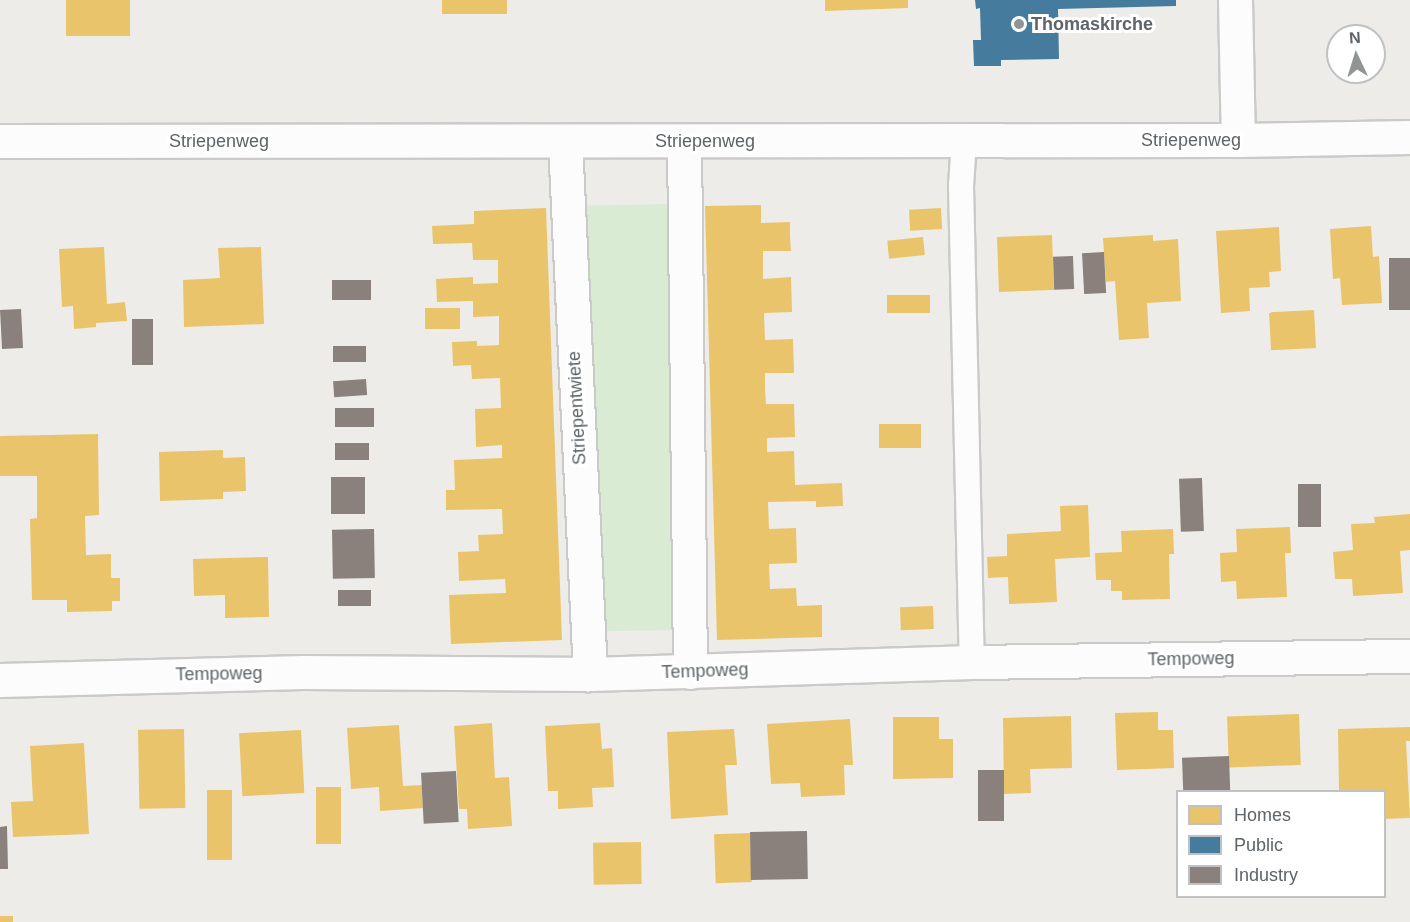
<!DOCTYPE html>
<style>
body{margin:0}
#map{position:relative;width:1410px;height:922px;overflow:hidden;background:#eeece9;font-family:Arial,sans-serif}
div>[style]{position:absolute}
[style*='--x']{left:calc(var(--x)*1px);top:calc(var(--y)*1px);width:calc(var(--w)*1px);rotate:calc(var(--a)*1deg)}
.green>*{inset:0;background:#d9ebd3;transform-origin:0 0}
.homes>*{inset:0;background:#e9c46a;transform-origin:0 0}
.public>*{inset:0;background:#457b9d}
.industry>*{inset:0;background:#8a817c;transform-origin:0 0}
.roads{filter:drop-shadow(2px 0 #cacaca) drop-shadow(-2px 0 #cacaca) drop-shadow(0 2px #cacaca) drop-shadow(0 -2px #cacaca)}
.service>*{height:24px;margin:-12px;padding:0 12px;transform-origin:12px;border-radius:12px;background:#fcfcfc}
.minor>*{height:33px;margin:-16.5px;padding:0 16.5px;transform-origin:16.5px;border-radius:16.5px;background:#fcfcfc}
.dots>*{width:16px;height:16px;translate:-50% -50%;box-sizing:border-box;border:3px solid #fff;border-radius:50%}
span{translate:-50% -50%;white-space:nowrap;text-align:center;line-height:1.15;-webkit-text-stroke:6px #fff;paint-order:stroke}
.poi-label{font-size:18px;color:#5e6467;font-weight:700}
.left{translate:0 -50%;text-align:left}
.street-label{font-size:18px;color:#5e6467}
.legend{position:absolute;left:1176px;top:790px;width:210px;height:108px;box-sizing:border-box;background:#fff;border:2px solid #bfc1c2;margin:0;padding:8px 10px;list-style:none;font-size:18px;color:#5e6467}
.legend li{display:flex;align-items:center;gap:12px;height:30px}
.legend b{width:30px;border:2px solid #bfc1c2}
.north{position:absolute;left:1326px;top:24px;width:60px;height:60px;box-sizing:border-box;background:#fff;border:2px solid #bfc1c2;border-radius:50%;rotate:356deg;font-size:16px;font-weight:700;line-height:24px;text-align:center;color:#5e6467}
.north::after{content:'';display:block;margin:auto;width:21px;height:27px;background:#909494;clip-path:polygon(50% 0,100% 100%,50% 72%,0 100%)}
</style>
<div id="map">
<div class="green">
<div style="left:671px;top:204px;width:426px;height:85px;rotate:89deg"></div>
</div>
<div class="homes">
<div style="left:66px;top:0;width:64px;height:36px"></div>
<div style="left:442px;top:0;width:65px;height:14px"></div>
<div style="clip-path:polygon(825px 0,908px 0,908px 8px,825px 11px)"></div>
<div style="clip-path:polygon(761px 205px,761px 223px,790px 222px,790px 236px,791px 251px,763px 251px,763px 279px,791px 277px,792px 312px,764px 313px,765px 340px,793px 339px,794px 373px,765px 373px,765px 390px,766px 404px,794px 404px,795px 437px,767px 438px,767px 452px,794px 451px,795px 485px,842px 483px,843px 506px,816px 507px,816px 501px,768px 502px,769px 529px,796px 528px,797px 563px,769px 564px,770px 589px,796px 588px,797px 606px,822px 605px,822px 637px,717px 640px,705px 206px)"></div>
<div style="clip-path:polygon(546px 208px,562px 640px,451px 644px,449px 595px,506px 593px,505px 579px,459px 581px,458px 552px,479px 551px,478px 535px,503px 534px,502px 509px,446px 510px,446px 490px,455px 490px,454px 460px,502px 458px,502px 445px,476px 447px,475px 409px,501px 408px,500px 378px,472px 379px,471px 365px,453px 366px,452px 342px,477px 341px,477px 346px,499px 345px,499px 316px,473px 317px,473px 301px,437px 302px,436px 279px,473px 277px,473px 284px,498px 283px,498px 260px,473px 260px,472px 243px,433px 244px,432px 226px,474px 224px,474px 211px)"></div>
<div style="left:941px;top:208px;width:21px;height:32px;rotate:87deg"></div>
<div style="clip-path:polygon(1371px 226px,1373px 257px,1379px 256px,1382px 303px,1342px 305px,1340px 278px,1333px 279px,1330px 229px)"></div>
<div style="clip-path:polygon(1279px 227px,1281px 271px,1269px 272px,1270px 287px,1249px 288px,1250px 311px,1221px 313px,1216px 231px)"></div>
<div style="left:1052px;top:235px;width:55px;height:55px;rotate:88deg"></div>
<div style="clip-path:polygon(1153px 235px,1153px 241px,1178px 239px,1181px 301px,1147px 303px,1149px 338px,1119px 340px,1115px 281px,1106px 282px,1103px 238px)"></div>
<div style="left:923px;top:237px;width:18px;height:36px;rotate:84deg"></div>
<div style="clip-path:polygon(104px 247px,107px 304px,125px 302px,127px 321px,96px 323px,96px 327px,74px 329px,73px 306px,62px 307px,59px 249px)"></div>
<div style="clip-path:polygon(261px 247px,264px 324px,184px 327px,183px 280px,220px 278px,218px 248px)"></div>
<div style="left:930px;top:295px;width:18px;height:43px;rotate:90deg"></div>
<div style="left:460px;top:308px;width:21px;height:35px;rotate:90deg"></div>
<div style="left:1314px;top:310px;width:38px;height:45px;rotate:87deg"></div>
<div style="left:879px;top:424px;width:42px;height:24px"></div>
<div style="clip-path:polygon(98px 434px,99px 515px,85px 516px,86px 555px,111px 554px,111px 578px,120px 578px,120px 601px,112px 601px,112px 611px,67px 612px,67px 600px,32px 600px,30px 519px,37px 518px,37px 476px,0 476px,0 436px)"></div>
<div style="clip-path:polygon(223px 450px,223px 458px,245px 457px,246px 491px,223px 492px,223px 499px,160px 501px,159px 452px)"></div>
<div style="clip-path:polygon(1088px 505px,1090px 557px,1055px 559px,1057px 602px,1009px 604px,1008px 577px,988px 578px,987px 557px,1007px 556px,1007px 534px,1061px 531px,1060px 506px)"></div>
<div style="clip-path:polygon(1410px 514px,1410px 550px,1400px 551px,1403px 593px,1353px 596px,1352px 579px,1335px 579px,1333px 552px,1353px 550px,1351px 524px,1375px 523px,1374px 517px)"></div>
<div style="clip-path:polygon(1290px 527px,1291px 553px,1285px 553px,1287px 597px,1237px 599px,1236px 581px,1221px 582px,1220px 553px,1237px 552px,1236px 529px)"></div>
<div style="clip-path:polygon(1173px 529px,1174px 554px,1169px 554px,1170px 599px,1122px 600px,1122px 591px,1111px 591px,1111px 580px,1096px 580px,1095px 553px,1122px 552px,1121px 531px)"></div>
<div style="clip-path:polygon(268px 557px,269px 617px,225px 618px,225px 595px,194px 596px,193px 559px)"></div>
<div style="left:933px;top:606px;width:23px;height:33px;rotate:88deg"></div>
<div style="clip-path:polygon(1158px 712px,1158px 730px,1173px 730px,1174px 768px,1117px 770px,1115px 713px)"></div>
<div style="left:1299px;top:714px;width:51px;height:72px;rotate:88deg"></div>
<div style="clip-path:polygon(1071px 716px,1072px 768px,1030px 769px,1031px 793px,1004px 794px,1003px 718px)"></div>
<div style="clip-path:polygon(893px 717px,939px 717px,939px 739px,953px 739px,953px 778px,893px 779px)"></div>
<div style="clip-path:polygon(850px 719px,853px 765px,844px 765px,845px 795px,801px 797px,800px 783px,771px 784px,767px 724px)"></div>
<div style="clip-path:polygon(492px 723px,495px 778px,509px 777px,512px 826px,468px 829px,467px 809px,459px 809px,454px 726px)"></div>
<div style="clip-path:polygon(600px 723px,602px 749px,612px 748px,614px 787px,592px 788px,593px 807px,558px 809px,558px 791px,548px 791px,545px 726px)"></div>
<div style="clip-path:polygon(399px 725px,403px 786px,422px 785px,423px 808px,380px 811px,379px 787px,351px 789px,347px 728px)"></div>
<div style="clip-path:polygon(1410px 727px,1410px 741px,1406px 741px,1410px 818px,1384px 819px,1384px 792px,1339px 792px,1338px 729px)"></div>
<div style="left:184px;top:729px;width:79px;height:46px;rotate:89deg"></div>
<div style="clip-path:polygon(734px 729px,737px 765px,725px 765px,728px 815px,671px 819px,667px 732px)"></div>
<div style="left:301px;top:730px;width:63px;height:62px;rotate:87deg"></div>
<div style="clip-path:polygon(84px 743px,89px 834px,13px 837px,11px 802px,33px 801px,30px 746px)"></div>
<div style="left:316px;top:787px;width:25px;height:57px"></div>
<div style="left:207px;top:790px;width:25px;height:70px"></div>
<div style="left:750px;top:833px;width:49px;height:36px;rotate:88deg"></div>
<div style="left:641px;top:842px;width:42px;height:48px;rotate:89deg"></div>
<div style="left:0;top:916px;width:13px;height:6px"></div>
</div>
<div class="public">
<div style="clip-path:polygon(975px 0,1176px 0,1176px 6px,1058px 9px,1059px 59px,1001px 60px,1001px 66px,974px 66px,973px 40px,981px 40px,980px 8px,976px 9px)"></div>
</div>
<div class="industry">
<div style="left:1104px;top:252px;width:41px;height:22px;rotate:87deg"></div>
<div style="left:1073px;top:256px;width:33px;height:20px;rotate:88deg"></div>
<div style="left:1410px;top:258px;width:52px;height:21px;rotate:90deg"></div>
<div style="left:371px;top:280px;width:20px;height:39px;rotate:90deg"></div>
<div style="left:21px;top:309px;width:39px;height:21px;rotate:87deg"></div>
<div style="left:132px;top:319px;width:21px;height:46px"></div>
<div style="left:366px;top:346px;width:16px;height:33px;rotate:90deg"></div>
<div style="left:366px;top:379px;width:16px;height:33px;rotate:86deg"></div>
<div style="left:335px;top:408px;width:39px;height:19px"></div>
<div style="left:369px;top:443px;width:17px;height:34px;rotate:90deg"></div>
<div style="left:365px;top:477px;width:37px;height:34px;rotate:90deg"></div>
<div style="left:1202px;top:478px;width:53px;height:23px;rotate:88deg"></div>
<div style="left:1298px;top:484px;width:23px;height:43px"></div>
<div style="left:374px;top:529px;width:49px;height:42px;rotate:89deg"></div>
<div style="left:371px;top:590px;width:16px;height:33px;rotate:90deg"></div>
<div style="left:1229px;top:756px;width:36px;height:47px;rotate:88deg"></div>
<div style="left:1004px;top:770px;width:51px;height:26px;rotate:90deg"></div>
<div style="left:456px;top:771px;width:51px;height:35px;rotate:87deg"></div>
<div style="clip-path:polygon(7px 826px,8px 869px,0 869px,0 827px)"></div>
<div style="left:807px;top:831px;width:48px;height:57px;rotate:89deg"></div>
</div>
<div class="roads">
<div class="service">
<div style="--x:964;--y:140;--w:46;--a:93.7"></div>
<div style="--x:961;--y:186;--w:476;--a:88.7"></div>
</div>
<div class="minor">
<div style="--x:1235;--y:0;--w:140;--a:88.8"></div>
<div style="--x:0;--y:141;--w:1238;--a:-0.05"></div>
<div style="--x:1238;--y:140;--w:172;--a:-1"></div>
<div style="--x:684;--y:141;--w:531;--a:89.35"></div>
<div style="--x:565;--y:142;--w:533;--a:87.31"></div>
<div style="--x:0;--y:680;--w:303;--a:-1.5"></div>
<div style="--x:303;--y:672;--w:287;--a:0.4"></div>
<div style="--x:590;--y:674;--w:382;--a:-1.8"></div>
<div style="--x:972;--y:662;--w:438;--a:-0.8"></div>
</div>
</div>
<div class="dots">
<div style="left:1019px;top:24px;background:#909494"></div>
</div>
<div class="poi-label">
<span class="left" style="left:1031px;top:24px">Thomaskirche</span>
</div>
<div class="street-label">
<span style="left:1191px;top:140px">Striepenweg</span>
<span style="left:219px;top:141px">Striepenweg</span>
<span style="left:705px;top:141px">Striepenweg</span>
<span style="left:577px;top:408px;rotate:-93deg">Striepentwiete</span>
<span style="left:1191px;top:659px;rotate:-1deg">Tempoweg</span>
<span style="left:705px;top:671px;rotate:-2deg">Tempoweg</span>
<span style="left:219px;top:674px;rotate:-1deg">Tempoweg</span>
</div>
<ul class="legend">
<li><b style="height:16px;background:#e9c46a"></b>Homes</li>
<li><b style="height:16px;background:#457b9d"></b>Public</li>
<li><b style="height:16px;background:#8a817c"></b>Industry</li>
</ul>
<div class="north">N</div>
</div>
